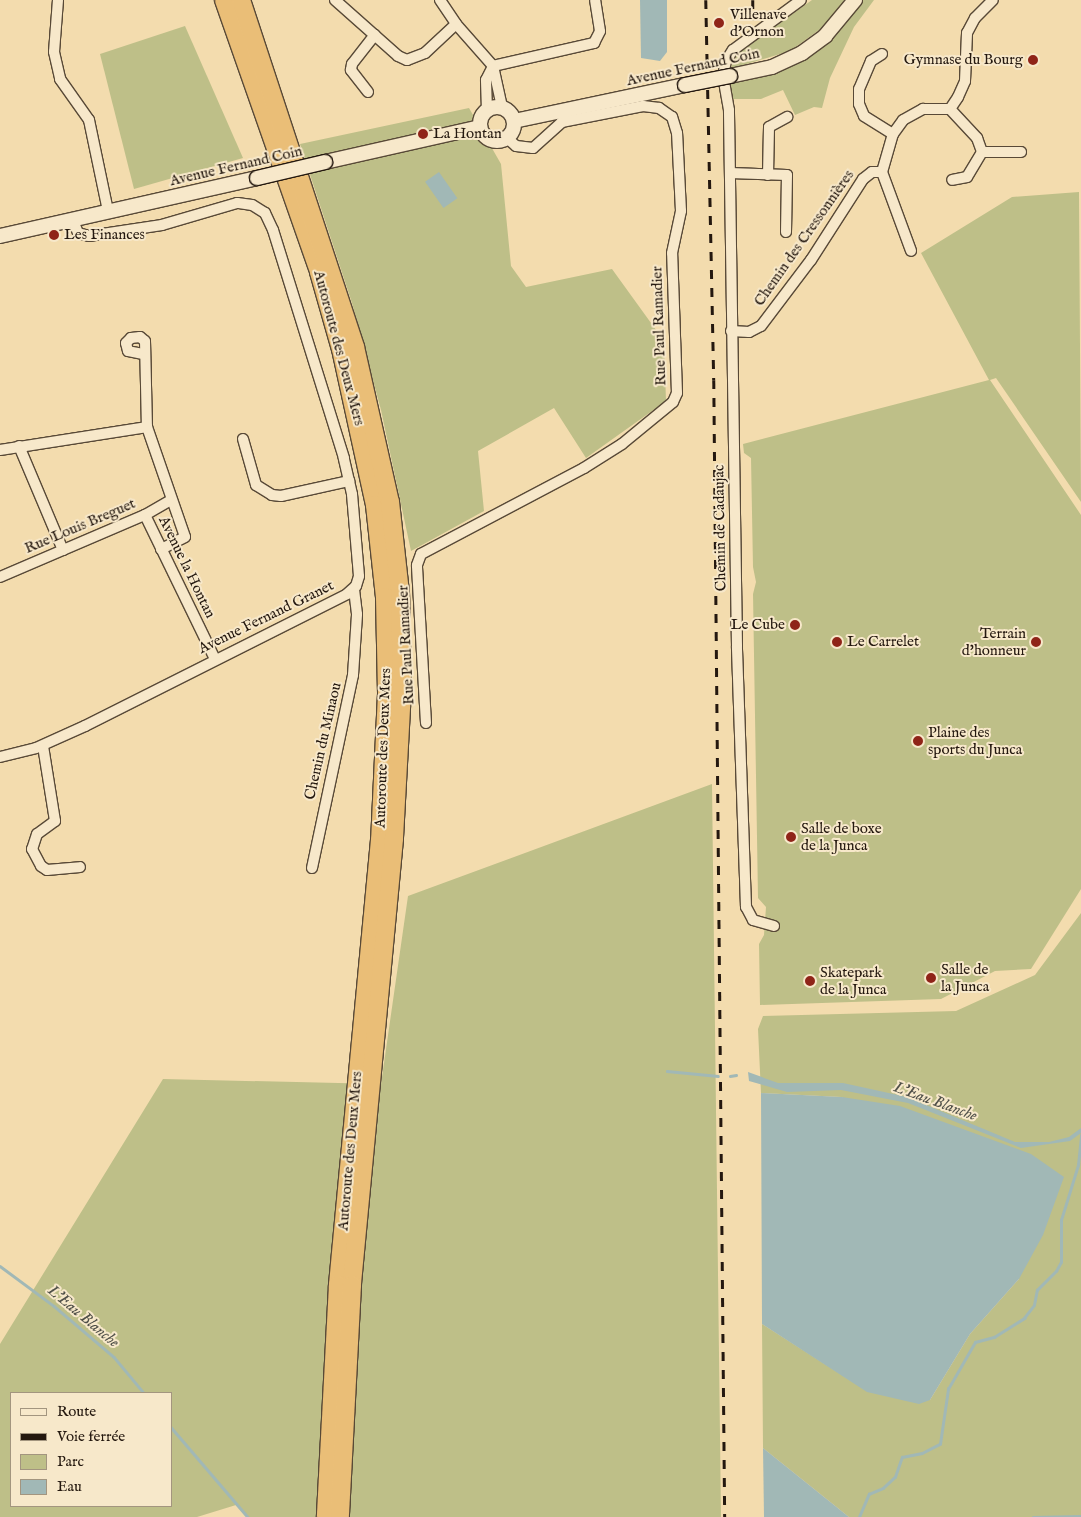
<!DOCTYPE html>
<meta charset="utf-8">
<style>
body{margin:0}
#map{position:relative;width:1081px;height:1517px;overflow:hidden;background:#f3dcae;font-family:"IM FELL English",serif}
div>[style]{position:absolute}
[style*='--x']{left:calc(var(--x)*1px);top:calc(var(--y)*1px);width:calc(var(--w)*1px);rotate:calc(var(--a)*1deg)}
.green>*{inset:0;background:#bebf88}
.water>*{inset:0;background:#a1b8b6;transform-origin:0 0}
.stream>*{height:2.5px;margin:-1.25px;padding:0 1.25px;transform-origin:1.25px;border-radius:1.25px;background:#a1b8b6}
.roads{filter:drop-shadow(1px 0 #584937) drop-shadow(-1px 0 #584937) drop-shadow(0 1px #584937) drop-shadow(0 -1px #584937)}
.minor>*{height:10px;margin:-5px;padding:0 5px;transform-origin:5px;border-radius:5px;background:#f7e8ca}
.secondary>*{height:14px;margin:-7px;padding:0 7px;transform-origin:7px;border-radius:7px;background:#f7e8ca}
.secondary>.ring{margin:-7px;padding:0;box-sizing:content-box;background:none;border:14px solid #f7e8ca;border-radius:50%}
.motorway>*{height:18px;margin:-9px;padding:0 9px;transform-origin:9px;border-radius:9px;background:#eabe77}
.rail>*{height:2.5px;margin-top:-1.25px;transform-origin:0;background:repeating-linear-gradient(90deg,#24180f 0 9px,transparent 0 18px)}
.bridges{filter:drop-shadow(1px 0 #24180f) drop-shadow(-1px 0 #24180f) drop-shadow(0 1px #24180f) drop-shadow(0 -1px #24180f)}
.secondary-bridge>*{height:14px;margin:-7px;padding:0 7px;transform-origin:7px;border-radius:7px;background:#f7e8ca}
.dots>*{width:14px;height:14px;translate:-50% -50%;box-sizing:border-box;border:2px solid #f7e8ca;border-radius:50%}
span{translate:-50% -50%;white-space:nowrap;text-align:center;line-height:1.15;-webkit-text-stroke:4px #f7e8ca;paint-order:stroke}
.poi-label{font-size:15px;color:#24180f}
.left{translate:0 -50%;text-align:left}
.right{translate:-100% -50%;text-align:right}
.street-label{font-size:15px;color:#24180f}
.water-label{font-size:16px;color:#505049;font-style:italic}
.legend{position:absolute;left:10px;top:1392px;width:162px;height:115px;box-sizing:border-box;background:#f7e8ca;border:1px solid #a3957f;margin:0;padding:6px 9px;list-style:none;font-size:15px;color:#24180f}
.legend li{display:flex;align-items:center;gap:10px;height:25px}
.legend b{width:25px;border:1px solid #a3957f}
</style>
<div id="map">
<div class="green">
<div style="clip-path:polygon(812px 0,846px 0,826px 25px,790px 51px,730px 69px,738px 53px)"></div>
<div style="clip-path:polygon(863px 0,874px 0,854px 27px,830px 78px,822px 108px,814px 107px,795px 115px,783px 90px,761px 99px,732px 99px,730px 84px,774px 74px,806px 59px,833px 38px)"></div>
<div style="clip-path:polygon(185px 26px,243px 158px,134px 189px,100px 54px)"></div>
<div style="clip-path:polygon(469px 108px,501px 164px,511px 266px,526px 287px,612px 269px,664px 341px,666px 401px,586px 458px,554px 408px,478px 451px,484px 511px,411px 551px,381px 410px,352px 303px,300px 144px)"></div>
<div style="clip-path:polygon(1079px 192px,1081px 502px,996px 378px,990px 380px,1081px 515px,1081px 889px,1031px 969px,995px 971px,941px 999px,760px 1005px,759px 944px,764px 935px,766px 907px,758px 898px,753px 594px,756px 582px,753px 567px,751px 458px,744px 453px,743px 444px,989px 380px,921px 253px,1012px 197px)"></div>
<div style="clip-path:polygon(evenodd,712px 784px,721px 1517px,248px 1517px,236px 1505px,197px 1517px,0 1517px,0 1344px,163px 1079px,381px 1084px,408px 896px,712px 784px,11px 1393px,171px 1393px,171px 1506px,11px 1506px,11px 1393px)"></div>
<div style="clip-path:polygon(1081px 913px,1081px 1517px,849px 1517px,763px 1448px,762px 1324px,867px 1391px,930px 1400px,970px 1334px,1019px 1279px,842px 1097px,761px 1093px,758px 1029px,763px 1016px,956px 1011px,1035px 975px)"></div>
</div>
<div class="water">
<div style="clip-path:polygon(640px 0,667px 0,667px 52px,660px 61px,641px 58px)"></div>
<div style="left:439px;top:172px;width:32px;height:17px;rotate:55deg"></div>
<div style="clip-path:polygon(748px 1072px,778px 1083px,843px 1083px,907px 1097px,1015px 1142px,1049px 1142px,1069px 1137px,1081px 1128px,1081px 1133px,1070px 1141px,1021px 1148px,908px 1103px,841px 1090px,787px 1092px,749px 1081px)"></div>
<div style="clip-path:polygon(761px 1093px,842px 1097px,900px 1106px,1031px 1154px,1064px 1177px,1043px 1235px,1019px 1279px,970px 1334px,930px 1400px,919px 1404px,867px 1392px,762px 1324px)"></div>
<div style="clip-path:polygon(763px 1448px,849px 1517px,764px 1517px)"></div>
</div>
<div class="stream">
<div style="--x:667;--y:1071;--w:51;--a:5.6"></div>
<div style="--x:730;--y:1076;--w:6;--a:-9"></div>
<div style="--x:0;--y:1266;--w:67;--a:36.5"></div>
<div style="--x:54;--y:1306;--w:79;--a:40.4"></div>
<div style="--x:114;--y:1357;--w:47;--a:50.2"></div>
<div style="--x:171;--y:1427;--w:118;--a:49.5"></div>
<div style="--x:859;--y:1517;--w:25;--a:-67"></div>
<div style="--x:869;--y:1494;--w:15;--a:-23"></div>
<div style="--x:883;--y:1488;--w:16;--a:-43"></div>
<div style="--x:895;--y:1477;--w:21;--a:-71"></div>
<div style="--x:902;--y:1457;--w:20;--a:-11"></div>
<div style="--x:922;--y:1453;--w:20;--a:-27"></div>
<div style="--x:940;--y:1444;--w:56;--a:-81.7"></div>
<div style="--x:948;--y:1389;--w:54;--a:-60.1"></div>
<div style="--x:975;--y:1342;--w:20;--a:-15"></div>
<div style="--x:994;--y:1337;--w:36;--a:-32"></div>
<div style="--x:1024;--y:1318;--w:16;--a:-52"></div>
<div style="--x:1034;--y:1305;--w:15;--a:-79"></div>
<div style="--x:1037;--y:1290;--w:27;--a:-45"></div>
<div style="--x:1056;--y:1271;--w:10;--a:-61"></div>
<div style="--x:1061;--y:1262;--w:42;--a:-90"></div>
<div style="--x:1061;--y:1220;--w:58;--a:-72.8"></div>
<div style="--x:1078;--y:1165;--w:30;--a:-84"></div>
<div style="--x:1033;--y:1517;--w:48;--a:-1.2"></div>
</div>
<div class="roads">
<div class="minor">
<div style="--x:58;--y:0;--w:52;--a:94.4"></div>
<div style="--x:54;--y:52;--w:28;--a:77"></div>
<div style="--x:60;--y:79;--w:50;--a:54.7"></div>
<div style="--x:89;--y:120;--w:93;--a:78.2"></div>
<div style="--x:335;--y:0;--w:84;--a:41.6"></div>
<div style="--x:398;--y:56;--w:10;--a:24"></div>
<div style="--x:407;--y:60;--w:19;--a:-21"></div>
<div style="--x:425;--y:53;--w:42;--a:-43.1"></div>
<div style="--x:440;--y:0;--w:29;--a:56"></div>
<div style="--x:456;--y:24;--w:56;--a:48.6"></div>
<div style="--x:493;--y:66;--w:42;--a:77.6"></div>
<div style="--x:882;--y:54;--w:13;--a:148"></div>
<div style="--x:871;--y:61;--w:30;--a:113"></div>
<div style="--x:859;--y:89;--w:15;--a:90"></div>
<div style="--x:859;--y:104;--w:13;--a:67"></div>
<div style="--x:864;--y:116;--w:34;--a:32"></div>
<div style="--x:493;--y:66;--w:104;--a:-12.8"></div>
<div style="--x:594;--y:43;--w:13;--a:-63"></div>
<div style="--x:600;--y:31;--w:31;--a:-99"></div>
<div style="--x:368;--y:92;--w:28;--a:-128"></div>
<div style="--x:351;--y:70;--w:6;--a:-81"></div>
<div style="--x:352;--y:64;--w:37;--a:-52"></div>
<div style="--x:950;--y:109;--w:40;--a:47"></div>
<div style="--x:977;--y:138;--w:15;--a:70"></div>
<div style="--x:982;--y:152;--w:29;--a:121"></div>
<div style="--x:967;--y:177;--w:15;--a:169"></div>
<div style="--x:487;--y:110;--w:30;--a:-92"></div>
<div style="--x:486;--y:80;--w:16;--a:-63"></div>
<div style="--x:982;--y:152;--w:39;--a:0"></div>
<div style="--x:882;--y:172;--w:40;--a:-74"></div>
<div style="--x:893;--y:134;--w:17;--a:-54"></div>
<div style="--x:903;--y:120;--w:23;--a:-29"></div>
<div style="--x:923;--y:109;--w:27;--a:0"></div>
<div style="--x:950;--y:109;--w:14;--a:-56"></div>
<div style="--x:958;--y:97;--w:17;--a:-66"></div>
<div style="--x:965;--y:81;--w:48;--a:-87.6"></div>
<div style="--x:967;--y:33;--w:17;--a:-62"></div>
<div style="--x:975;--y:18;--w:25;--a:-45"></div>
<div style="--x:730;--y:173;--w:57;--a:2"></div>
<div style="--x:787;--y:175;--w:57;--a:91"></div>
<div style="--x:768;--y:175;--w:48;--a:-88.8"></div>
<div style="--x:769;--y:127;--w:21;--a:-29"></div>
<div style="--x:731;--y:331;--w:18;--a:3"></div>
<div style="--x:749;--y:332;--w:13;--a:-27"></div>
<div style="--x:761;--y:326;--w:83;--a:-52.9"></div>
<div style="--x:811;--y:260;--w:96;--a:-57.3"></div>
<div style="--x:863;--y:179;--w:11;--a:-38"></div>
<div style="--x:872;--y:172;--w:10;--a:0"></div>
<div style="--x:882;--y:172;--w:84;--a:69.8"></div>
<div style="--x:143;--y:354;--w:15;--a:-169"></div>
<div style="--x:128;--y:351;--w:8;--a:-104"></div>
<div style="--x:126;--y:343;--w:7;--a:-45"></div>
<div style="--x:131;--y:338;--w:9;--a:-6"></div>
<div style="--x:140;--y:337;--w:6;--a:39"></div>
<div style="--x:145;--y:341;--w:86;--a:88.7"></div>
<div style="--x:243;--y:439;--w:48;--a:74.2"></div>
<div style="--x:256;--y:485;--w:19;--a:32"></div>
<div style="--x:272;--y:495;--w:9;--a:6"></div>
<div style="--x:281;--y:496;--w:70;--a:-12.4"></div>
<div style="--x:19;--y:446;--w:113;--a:67.1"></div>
<div style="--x:0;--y:450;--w:149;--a:-8.9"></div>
<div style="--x:147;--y:427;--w:116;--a:70.9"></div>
<div style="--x:185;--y:537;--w:27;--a:153"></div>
<div style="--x:145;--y:515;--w:160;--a:64.1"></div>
<div style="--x:0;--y:577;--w:158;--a:-23.2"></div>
<div style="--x:145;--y:515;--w:30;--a:-30"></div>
<div style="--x:426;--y:723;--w:158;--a:-93.3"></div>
<div style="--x:417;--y:565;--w:12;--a:-70"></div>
<div style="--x:421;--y:554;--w:184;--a:-27.8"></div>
<div style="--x:584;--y:468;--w:45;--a:-32.3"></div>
<div style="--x:622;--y:444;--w:66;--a:-39.5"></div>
<div style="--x:673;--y:402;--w:10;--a:-66"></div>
<div style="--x:677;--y:393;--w:140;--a:-92"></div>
<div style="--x:672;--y:253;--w:43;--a:-77.9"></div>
<div style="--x:681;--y:211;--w:78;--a:-92.9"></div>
<div style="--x:677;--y:133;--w:17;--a:-107"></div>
<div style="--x:672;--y:117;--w:16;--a:-145"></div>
<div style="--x:659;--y:108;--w:16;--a:-173"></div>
<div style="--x:643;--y:106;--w:83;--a:168.8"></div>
<div style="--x:562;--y:122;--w:39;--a:138"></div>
<div style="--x:533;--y:148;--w:17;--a:-173"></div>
<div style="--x:516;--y:146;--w:12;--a:-138"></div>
<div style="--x:43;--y:746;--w:76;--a:80.9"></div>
<div style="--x:55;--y:821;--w:22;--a:144"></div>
<div style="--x:37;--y:834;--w:16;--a:108"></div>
<div style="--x:32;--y:849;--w:19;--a:62"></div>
<div style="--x:41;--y:866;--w:7;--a:34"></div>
<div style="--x:47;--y:870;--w:33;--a:-5"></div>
<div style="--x:0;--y:757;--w:37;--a:-14"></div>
<div style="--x:36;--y:748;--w:54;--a:-24.2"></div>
<div style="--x:85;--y:726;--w:293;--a:-26.7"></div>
<div style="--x:347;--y:594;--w:12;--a:-42"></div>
<div style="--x:356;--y:586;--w:10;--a:-73"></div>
<div style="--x:359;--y:576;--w:82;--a:-94.9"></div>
<div style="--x:352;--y:494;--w:37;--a:-103"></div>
<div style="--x:344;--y:458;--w:239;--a:-107.3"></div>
<div style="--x:273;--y:230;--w:19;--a:-115"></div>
<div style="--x:265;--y:213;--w:15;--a:-148"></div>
<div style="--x:252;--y:205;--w:15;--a:-172"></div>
<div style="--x:237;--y:203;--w:78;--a:163.7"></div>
<div style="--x:162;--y:225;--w:74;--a:171.4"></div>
<div style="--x:89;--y:236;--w:11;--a:-165"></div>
<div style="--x:78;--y:233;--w:14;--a:-111"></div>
<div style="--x:312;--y:868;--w:197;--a:-78"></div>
<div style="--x:353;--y:675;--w:61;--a:-86.2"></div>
<div style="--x:357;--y:614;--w:25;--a:-97"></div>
<div style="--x:774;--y:926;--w:22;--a:-164"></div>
<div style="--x:753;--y:920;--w:15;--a:-118"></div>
<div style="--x:746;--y:907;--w:261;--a:-92"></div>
<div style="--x:737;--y:646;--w:536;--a:-90.86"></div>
<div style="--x:729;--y:110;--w:35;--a:-100"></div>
<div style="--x:723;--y:76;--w:15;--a:-79"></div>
<div style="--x:726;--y:61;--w:13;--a:-58"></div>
<div style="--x:733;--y:50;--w:84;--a:-36.3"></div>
</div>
<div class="secondary">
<div style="--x:730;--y:76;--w:43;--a:-12.1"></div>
<div style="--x:772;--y:67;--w:33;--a:-25"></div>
<div style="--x:802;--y:53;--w:29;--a:-36"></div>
<div style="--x:825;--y:36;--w:47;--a:-50.2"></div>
<div class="ring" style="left:480px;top:107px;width:20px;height:20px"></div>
<div style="--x:514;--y:121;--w:175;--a:-11.9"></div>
<div style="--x:325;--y:162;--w:159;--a:-12.7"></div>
<div style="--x:0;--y:236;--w:263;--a:-12.7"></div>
</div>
<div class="motorway">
<div style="--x:224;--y:0;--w:288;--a:70.7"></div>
<div style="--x:319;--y:272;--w:80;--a:74.1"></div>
<div style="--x:341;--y:349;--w:160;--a:77.7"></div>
<div style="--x:375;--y:505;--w:93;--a:83.8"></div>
<div style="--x:385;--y:597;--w:97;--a:88.8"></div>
<div style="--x:387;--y:694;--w:146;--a:92.7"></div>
<div style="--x:380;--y:840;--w:447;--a:95.4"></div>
<div style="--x:338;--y:1285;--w:232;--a:93"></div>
<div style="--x:241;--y:0;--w:365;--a:71.8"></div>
<div style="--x:355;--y:347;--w:159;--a:77.3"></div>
<div style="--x:390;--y:502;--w:91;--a:83.7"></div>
<div style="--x:400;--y:592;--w:98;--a:88.8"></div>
<div style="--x:402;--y:690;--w:149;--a:93.1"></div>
<div style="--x:394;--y:839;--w:448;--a:95.4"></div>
<div style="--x:352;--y:1285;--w:232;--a:93"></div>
</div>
</div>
<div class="rail">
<div style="--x:706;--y:0;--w:380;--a:88.8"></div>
<div style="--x:714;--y:380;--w:1137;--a:89.45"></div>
<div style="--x:753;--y:0;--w:20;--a:90"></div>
</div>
<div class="bridges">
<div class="secondary-bridge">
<div style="--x:685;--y:85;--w:46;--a:-11.3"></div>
<div style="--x:257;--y:178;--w:70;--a:-13.2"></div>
</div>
</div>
<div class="dots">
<div style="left:719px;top:23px;background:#8f2418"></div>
<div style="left:1033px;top:60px;background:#8f2418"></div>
<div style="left:423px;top:134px;background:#8f2418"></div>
<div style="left:54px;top:235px;background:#8f2418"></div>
<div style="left:795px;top:625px;background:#8f2418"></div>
<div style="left:837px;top:642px;background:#8f2418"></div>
<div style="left:1036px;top:642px;background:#8f2418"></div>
<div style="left:918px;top:741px;background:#8f2418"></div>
<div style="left:791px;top:837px;background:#8f2418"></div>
<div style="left:931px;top:978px;background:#8f2418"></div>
<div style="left:810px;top:981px;background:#8f2418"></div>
</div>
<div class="poi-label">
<span class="left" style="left:730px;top:23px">Villenave<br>d'Ornon</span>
<span class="right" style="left:1023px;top:60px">Gymnase du Bourg</span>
<span class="left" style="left:433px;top:134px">La Hontan</span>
<span class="left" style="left:64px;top:235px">Les Finances</span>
<span class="right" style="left:785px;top:625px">Le Cube</span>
<span class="right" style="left:1026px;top:642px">Terrain<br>d'honneur</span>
<span class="left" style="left:847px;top:642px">Le Carrelet</span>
<span class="left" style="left:928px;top:741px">Plaine des<br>sports du Junca</span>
<span class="left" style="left:801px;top:837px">Salle de boxe<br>de la Junca</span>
<span class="left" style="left:941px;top:978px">Salle de<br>la Junca</span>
<span class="left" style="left:820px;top:981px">Skatepark<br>de la Junca</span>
</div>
<div class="street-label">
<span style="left:693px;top:67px;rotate:-12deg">Avenue Fernand Coin</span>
<span style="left:236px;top:166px;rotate:-13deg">Avenue Fernand Coin</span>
<span style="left:804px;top:238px;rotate:-55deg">Chemin des Cressonnières</span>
<span style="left:659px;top:326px;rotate:-92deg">Rue Paul Ramadier</span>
<span style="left:339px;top:348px;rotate:75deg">Autoroute des Deux Mers</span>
<span style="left:80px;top:526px;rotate:-23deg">Rue Louis Breguet</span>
<span style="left:720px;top:528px;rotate:-91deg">Chemin de Cadaujac</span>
<span style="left:187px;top:567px;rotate:64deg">Avenue la Hontan</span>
<span style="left:266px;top:617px;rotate:-26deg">Avenue Fernand Granet</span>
<span style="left:406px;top:645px;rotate:-93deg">Rue Paul Ramadier</span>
<span style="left:323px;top:741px;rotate:-77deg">Chemin du Minaou</span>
<span style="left:383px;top:748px;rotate:-88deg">Autoroute des Deux Mers</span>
<span style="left:350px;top:1151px;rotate:-85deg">Autoroute des Deux Mers</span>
</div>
<div class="water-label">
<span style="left:935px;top:1102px;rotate:20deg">L'Eau Blanche</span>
<span style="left:83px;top:1317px;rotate:40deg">L'Eau Blanche</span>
</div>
<ul class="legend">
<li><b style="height:6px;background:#f7e8ca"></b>Route</li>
<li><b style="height:6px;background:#24180f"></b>Voie ferrée</li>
<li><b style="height:14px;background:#bebf88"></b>Parc</li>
<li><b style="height:14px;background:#a1b8b6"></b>Eau</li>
</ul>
</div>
